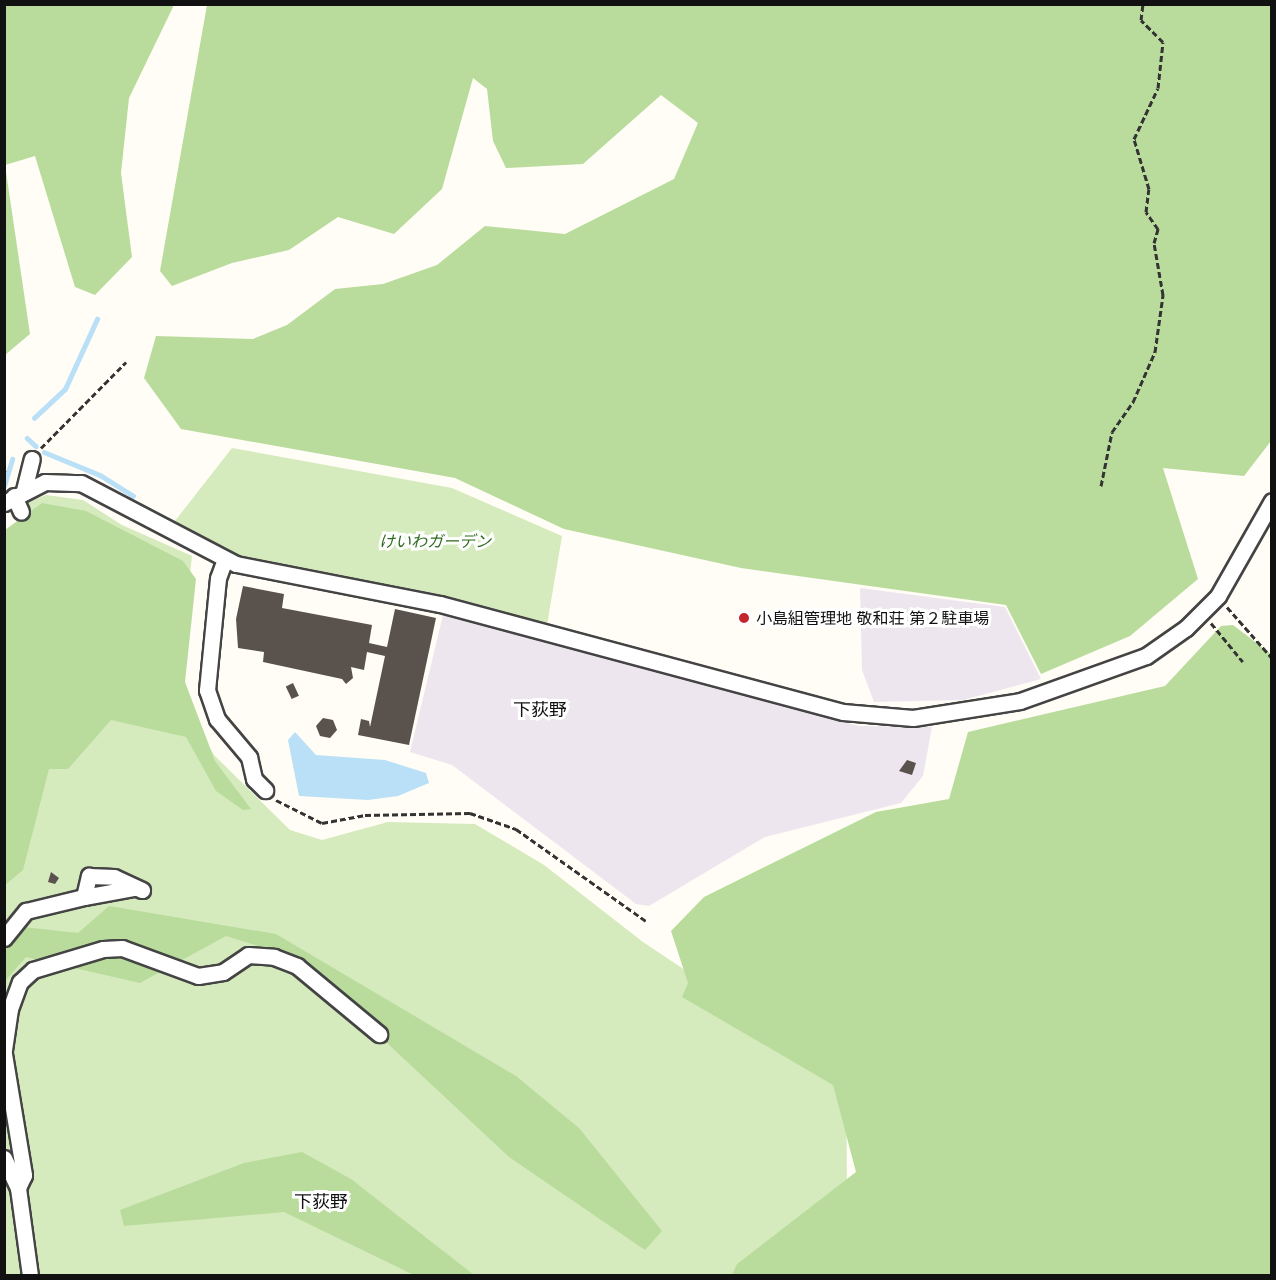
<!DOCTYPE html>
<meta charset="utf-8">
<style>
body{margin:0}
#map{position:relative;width:1276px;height:1280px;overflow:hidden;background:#fffdf5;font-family:"Libre Baskerville","Noto Sans JP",serif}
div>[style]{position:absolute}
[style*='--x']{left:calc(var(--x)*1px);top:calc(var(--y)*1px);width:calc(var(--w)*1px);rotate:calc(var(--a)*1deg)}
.industrial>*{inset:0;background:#eee6ef}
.green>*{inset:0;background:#d5ebbd}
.forest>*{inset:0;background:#b9dc9c}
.water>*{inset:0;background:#b9e0f7}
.stream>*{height:4.5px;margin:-2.25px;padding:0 2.25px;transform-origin:2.25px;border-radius:2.25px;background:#b9e0f7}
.building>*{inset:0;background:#5a524d;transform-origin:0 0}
.path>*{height:3px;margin-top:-1.5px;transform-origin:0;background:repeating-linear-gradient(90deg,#333 0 6px,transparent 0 9px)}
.roads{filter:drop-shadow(2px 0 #444) drop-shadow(-2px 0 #444) drop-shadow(0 2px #444) drop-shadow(0 -2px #444)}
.minor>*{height:15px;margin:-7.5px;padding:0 7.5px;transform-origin:7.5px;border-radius:7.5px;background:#fff}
.dots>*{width:16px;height:16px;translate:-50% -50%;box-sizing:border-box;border:3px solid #fff;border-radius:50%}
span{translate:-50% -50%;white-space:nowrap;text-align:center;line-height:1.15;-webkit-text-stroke:6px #fff;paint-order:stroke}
.park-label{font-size:16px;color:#2f6b1f;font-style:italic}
.poi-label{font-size:16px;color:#111}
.left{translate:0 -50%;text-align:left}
.neighbourhood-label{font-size:18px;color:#111}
.frame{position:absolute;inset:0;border:6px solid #111;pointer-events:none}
</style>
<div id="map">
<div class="industrial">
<div style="clip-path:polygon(860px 588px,1005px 607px,1041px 679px,963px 700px,874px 702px,862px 670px)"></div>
<div style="clip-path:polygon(443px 615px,859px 726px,932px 727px,923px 776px,901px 803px,765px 837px,649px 906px,636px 904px,452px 765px,410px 752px)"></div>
</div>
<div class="green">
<div style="clip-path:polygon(232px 448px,452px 488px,562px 536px,547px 625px,391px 586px,248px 561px,171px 526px)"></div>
<div style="clip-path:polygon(46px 495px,83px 500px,122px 525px,192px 556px,178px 677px,187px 714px,215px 756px,290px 830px,322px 840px,388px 822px,475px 824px,544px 865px,643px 942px,755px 1017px,846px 1071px,847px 1189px,782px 1275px,5px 1276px,4px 784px,14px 721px,19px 506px)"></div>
</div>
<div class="forest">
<div style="clip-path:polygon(5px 4px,174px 5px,129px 98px,121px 173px,132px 257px,95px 295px,75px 287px,35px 156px,5px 165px,30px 334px,5px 355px)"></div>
<div style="clip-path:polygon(207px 5px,1271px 5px,1271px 441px,1244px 476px,1163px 468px,1198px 579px,1130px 636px,1041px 674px,1006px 605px,741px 568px,564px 529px,455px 478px,181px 429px,144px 378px,156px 336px,253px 339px,287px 325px,335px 289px,383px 284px,437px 265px,485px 226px,565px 234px,674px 179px,698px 123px,661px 95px,583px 164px,506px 168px,493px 141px,487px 89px,473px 78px,442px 189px,394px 234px,338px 217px,289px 250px,232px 263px,172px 286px,160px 271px)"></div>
<div style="clip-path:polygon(42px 503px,86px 511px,183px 561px,196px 579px,185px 682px,215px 761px,251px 809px,243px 810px,216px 791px,186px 737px,111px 720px,68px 769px,49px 769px,23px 870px,4px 886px,5px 530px)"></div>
<div style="clip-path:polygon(1233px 625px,1271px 654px,1271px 1275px,732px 1275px,737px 1264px,856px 1172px,833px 1085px,682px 997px,688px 983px,671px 931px,704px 897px,876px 812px,949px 799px,968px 732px,1165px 686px,1221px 626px)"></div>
<div style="clip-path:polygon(109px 906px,276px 934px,516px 1076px,579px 1128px,662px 1231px,645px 1250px,509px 1157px,295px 957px,226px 936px,140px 983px,26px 957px,5px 981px,5px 925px,78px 933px)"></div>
<div style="clip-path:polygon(302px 1152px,351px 1179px,474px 1275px,414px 1275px,284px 1212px,124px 1226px,120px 1210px,244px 1163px)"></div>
</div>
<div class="water">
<div style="clip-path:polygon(295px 732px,316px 755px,385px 760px,426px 773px,429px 783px,398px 796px,368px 800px,299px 796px,288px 740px)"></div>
</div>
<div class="stream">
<div style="--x:34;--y:418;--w:42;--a:-43.1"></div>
<div style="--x:65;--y:389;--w:77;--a:-65.4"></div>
<div style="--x:27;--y:438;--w:12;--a:42"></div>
<div style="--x:44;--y:452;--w:61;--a:22.3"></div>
<div style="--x:100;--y:475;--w:39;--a:32"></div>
<div style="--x:4;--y:486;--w:28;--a:-73"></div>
</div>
<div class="building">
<div style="clip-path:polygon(243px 586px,284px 594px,282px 608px,372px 625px,369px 643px,387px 647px,395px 609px,436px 618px,409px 745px,358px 735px,361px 719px,369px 721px,370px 727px,385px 656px,367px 652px,364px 670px,351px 667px,353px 678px,346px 684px,342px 679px,263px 662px,264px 652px,238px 648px,236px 619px)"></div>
<div style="left:293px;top:683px;width:14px;height:8px;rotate:65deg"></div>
<div style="clip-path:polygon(323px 718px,333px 720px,337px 730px,330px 738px,320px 736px,316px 726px)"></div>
<div style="clip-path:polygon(907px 760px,916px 763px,912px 775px,899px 771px)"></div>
<div style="clip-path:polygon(51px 872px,59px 878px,55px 884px,48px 882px)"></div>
</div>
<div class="path">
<div style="--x:41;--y:448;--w:121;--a:-45.3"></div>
<div style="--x:4;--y:474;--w:4;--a:-76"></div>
<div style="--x:1101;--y:486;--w:55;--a:-78.5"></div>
<div style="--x:1112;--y:432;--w:37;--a:-55"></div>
<div style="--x:1133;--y:402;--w:55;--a:-66.3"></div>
<div style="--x:1155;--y:352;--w:58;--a:-82"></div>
<div style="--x:1163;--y:295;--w:53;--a:-99.8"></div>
<div style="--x:1154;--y:243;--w:15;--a:-74"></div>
<div style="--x:1158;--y:229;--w:21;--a:-125"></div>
<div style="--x:1146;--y:212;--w:23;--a:-83"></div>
<div style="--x:1149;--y:189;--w:52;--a:-106.7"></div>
<div style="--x:1134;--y:139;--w:56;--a:-64.8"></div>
<div style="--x:1158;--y:88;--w:46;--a:-83.8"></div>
<div style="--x:1163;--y:42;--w:31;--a:-135"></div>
<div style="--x:1141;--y:20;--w:16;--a:-83"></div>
<div style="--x:1227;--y:607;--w:68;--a:48.6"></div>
<div style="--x:1211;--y:623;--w:50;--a:50.6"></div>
<div style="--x:276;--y:800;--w:51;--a:26.6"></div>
<div style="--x:322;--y:823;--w:44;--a:-10.5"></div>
<div style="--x:365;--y:815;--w:105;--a:-1.1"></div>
<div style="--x:470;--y:813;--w:49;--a:19.2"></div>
<div style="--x:516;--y:829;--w:159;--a:35.3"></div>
</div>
<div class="roads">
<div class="minor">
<div style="--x:24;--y:490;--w:32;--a:-76"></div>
<div style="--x:14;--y:496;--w:17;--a:66"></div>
<div style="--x:4;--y:503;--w:46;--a:-27.1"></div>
<div style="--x:45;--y:482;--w:36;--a:2"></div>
<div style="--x:81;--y:483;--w:175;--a:27.6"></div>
<div style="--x:236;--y:564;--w:208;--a:11.1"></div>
<div style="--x:440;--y:604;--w:417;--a:15"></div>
<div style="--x:843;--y:712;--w:70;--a:4.9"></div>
<div style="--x:913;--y:718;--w:108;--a:-9"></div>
<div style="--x:1020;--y:701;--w:134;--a:-19.7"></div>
<div style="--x:1146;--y:656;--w:49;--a:-35"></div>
<div style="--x:1186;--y:628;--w:45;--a:-45"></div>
<div style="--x:1218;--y:596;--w:109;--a:-60.4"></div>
<div style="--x:225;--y:559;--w:20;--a:110"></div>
<div style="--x:218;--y:578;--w:113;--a:95.6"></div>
<div style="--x:207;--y:690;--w:31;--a:71"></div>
<div style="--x:217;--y:719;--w:50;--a:49.9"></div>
<div style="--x:249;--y:757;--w:23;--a:77"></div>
<div style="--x:254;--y:779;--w:16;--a:45"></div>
<div style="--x:84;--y:897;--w:51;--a:-10.2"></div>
<div style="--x:4;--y:938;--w:35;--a:-51"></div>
<div style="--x:26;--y:911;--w:60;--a:-13.6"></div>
<div style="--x:84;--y:897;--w:22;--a:-77"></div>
<div style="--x:89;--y:876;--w:25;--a:2"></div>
<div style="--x:114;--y:877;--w:31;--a:25"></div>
<div style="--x:4;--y:1050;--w:41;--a:-81.7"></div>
<div style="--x:10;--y:1009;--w:29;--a:-70"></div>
<div style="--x:20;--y:982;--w:18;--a:-43"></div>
<div style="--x:33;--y:970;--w:73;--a:-16.7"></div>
<div style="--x:103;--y:949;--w:19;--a:-3"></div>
<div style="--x:122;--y:948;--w:81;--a:20.2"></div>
<div style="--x:198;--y:976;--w:25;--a:-9"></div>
<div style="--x:223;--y:972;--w:30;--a:-34"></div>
<div style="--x:248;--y:955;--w:26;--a:4"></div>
<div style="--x:274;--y:957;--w:25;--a:21"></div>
<div style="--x:297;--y:966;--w:107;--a:39.7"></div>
<div style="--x:4;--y:1054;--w:123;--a:80.6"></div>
<div style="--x:24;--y:1175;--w:14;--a:115"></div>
<div style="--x:4;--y:1158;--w:33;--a:65"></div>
<div style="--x:18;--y:1188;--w:89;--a:82.2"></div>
</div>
</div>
<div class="dots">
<div style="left:744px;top:618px;background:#c4262e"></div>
</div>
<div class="park-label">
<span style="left:435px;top:541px">けいわガーデン</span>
</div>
<div class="poi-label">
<span class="left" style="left:756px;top:618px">小島組管理地 敬和荘 第２駐車場</span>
</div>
<div class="neighbourhood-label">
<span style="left:540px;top:710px">下荻野</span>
<span style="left:321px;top:1202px">下荻野</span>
</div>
<div class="frame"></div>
</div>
